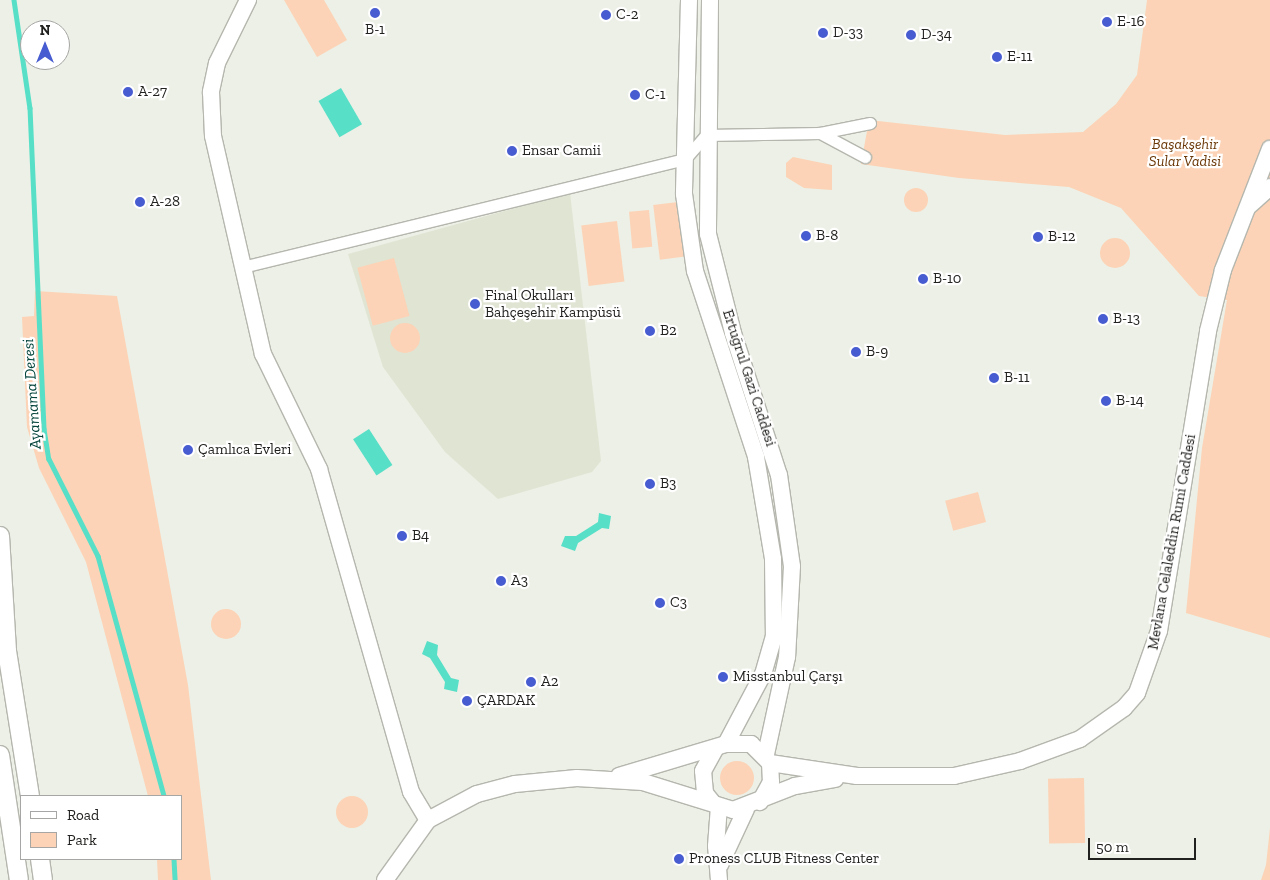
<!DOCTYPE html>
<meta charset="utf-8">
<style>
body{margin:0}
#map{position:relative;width:1270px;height:880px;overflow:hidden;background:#edf0e6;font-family:"Zilla Slab",serif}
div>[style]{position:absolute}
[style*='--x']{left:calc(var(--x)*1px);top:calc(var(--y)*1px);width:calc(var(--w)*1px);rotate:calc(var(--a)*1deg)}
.built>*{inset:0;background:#e0e4d3}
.green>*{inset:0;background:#fcd3b6;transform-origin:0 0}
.round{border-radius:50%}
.water>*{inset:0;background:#57dfc7;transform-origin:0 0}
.stream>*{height:4.5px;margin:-2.25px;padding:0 2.25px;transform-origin:2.25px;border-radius:2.25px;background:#57dfc7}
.roads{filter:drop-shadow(1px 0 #b5b7ae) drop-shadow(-1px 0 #b5b7ae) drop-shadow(0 1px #b5b7ae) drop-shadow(0 -1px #b5b7ae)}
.street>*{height:11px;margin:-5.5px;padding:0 5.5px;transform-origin:5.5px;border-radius:5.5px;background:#fff}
.secondary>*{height:16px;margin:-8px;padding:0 8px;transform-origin:8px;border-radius:8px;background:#fff}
.primary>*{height:18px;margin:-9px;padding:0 9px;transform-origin:9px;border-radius:9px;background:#fff}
.dots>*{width:14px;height:14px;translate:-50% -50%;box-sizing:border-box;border:2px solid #fff;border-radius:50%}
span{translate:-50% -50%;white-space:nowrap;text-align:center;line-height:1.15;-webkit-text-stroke:4.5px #fff;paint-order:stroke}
.poi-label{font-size:15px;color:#21221f}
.left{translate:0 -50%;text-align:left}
.park-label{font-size:15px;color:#6a3706;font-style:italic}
.street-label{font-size:15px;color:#21221f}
.water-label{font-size:16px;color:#04443b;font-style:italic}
.legend{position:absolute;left:20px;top:795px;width:162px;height:65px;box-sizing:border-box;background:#fff;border:1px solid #a6a7a5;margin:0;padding:6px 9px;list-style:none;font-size:15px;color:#21221f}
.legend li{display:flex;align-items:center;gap:10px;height:25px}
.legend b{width:25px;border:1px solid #a6a7a5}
.north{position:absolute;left:20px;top:20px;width:50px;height:50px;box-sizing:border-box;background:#fff;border:1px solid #a6a7a5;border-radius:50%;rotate:0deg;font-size:14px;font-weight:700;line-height:20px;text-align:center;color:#21221f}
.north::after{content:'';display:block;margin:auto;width:18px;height:22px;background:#475cd0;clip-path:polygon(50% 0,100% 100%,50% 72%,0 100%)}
.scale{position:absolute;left:1088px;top:838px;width:108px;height:22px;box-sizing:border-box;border:2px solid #21221f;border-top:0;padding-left:6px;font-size:15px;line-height:18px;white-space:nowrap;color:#21221f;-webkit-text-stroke:4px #fff;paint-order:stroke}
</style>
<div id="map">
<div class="built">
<div style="clip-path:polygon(570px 193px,601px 461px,592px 472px,498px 499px,445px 452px,383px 367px,348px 254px)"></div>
</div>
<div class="green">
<div style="clip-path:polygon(284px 0,324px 0,347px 40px,317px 57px)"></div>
<div style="clip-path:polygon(1147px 0,1270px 0,1270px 638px,1186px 613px,1202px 448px,1227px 300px,1199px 296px,1121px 208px,1069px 187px,959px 178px,861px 164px,869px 120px,1005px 135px,1083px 132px,1116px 104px,1137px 75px)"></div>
<div style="clip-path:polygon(793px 157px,832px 165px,832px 190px,804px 188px,786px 177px,786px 163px)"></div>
<div class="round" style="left:904px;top:188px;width:24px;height:24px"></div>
<div style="left:678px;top:202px;width:55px;height:25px;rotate:83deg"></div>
<div style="left:649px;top:210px;width:37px;height:20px;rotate:85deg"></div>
<div style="left:617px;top:221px;width:61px;height:36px;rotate:83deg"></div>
<div class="round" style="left:1100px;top:238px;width:30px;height:30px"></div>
<div style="left:394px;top:258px;width:60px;height:38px;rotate:75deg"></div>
<div style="clip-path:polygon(35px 291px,117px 296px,188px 685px,211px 880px,158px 880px,157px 859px,181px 859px,181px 796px,148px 796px,86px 562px,39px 468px,27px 427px,22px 317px,34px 316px)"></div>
<div class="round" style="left:390px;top:323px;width:30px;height:30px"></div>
<div style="left:978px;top:492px;width:31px;height:34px;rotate:75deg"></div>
<div class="round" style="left:211px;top:609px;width:30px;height:30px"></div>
<div class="round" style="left:720px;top:761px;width:34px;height:34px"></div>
<div style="left:1084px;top:778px;width:65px;height:36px;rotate:89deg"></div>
<div class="round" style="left:336px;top:796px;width:32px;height:32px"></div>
<div style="clip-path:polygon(1270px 828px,1270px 880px,1261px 880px,1266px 865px)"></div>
</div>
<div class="water">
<div style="left:341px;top:88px;width:42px;height:26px;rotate:60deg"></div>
<div style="left:369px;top:429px;width:43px;height:19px;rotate:57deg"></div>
<div style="clip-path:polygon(599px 513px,611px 516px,609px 529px,602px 528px,578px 543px,575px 551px,561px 546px,565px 536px,576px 536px,598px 522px)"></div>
<div style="clip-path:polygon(427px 641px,438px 645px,437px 655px,451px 678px,459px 680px,457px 692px,444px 689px,445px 682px,430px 658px,422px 654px)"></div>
</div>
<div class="stream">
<div style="--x:14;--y:0;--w:109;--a:81.6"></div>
<div style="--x:30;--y:108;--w:321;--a:87.5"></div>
<div style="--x:44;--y:429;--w:30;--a:81"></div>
<div style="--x:49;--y:459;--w:109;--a:63.2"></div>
<div style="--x:98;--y:556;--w:249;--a:74.6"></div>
<div style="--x:174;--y:859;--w:21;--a:87"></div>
</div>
<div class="roads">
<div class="street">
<div style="--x:820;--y:133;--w:51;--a:28.1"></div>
<div style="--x:242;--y:267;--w:456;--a:-13.7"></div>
<div style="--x:685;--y:159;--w:32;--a:-49"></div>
<div style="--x:706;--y:135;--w:114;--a:-1"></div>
<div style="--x:820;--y:133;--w:51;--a:-11.3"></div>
</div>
<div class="secondary">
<div style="--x:248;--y:0;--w:70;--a:116.2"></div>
<div style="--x:217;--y:63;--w:30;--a:102"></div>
<div style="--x:211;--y:92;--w:44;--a:87.4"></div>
<div style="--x:213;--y:136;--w:224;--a:77.1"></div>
<div style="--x:263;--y:354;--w:128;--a:64"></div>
<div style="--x:319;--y:469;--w:336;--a:74.1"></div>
<div style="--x:411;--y:792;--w:33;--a:59"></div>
<div style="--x:689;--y:0;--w:194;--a:91.5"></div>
<div style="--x:684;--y:194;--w:78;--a:81.9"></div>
<div style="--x:695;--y:271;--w:196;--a:71.8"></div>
<div style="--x:756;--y:457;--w:103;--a:80.5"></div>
<div style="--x:773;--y:559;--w:77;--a:89.3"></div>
<div style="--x:774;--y:636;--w:40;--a:106"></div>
<div style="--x:763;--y:674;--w:79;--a:117.9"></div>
<div style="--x:710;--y:0;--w:234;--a:90.5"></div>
<div style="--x:708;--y:234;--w:102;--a:75.8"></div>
<div style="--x:733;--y:333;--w:149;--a:72.1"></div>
<div style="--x:779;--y:475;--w:92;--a:81.9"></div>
<div style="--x:792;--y:566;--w:91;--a:93.1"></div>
<div style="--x:787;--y:657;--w:99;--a:102.2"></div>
<div style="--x:1250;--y:205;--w:27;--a:-42"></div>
<div style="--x:770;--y:763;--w:88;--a:8.5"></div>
<div style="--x:857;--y:776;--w:97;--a:0"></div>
<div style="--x:954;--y:776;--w:68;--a:-12.8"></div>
<div style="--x:1020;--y:761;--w:64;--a:-20.1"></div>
<div style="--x:1080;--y:739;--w:54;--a:-35.2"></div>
<div style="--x:1124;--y:708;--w:20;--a:-49"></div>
<div style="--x:1137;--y:693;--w:66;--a:-70.5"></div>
<div style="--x:1159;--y:631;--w:304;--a:-80.7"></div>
<div style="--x:1208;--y:331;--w:63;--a:-76.2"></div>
<div style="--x:1223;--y:270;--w:130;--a:-68.8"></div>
<div style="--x:619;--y:776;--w:112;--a:-16.7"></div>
<div style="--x:726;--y:744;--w:25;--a:0"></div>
<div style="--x:751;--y:744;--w:27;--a:45"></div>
<div style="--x:770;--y:763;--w:19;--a:87"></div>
<div style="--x:771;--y:782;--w:23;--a:119"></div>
<div style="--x:712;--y:802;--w:11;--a:-128"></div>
<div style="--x:705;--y:793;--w:22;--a:-95"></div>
<div style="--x:703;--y:771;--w:25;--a:-61"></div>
<div style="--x:720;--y:865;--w:62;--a:-65.1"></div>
<div style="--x:385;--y:880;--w:74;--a:-54.4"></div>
<div style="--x:428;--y:820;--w:55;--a:-28"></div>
<div style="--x:477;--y:794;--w:39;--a:-15"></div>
<div style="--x:515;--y:784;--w:62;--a:-5.5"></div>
<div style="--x:577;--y:778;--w:66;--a:3.5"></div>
<div style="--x:643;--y:782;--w:94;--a:17.3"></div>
<div style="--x:733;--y:810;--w:66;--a:-21.2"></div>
<div style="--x:795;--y:786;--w:41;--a:-9.9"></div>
<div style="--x:719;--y:880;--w:34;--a:-95"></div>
<div style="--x:716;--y:846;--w:40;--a:-85.7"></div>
</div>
<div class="primary">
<div style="--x:0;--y:536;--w:115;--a:86.5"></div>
<div style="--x:7;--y:651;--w:147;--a:81"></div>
<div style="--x:0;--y:755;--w:126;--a:81.4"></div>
<div style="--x:40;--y:859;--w:21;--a:82"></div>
</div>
</div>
<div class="dots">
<div style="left:375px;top:13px;background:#475cd0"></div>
<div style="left:606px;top:15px;background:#475cd0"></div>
<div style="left:1107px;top:22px;background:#475cd0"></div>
<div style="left:823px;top:33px;background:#475cd0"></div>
<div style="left:911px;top:35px;background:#475cd0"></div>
<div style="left:997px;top:57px;background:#475cd0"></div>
<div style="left:128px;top:92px;background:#475cd0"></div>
<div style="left:635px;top:95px;background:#475cd0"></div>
<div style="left:512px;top:151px;background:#475cd0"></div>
<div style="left:140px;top:202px;background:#475cd0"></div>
<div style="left:806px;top:236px;background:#475cd0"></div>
<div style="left:1038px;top:237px;background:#475cd0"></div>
<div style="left:923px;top:279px;background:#475cd0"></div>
<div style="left:475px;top:304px;background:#475cd0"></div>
<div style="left:1103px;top:319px;background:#475cd0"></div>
<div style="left:650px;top:331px;background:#475cd0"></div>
<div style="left:856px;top:352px;background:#475cd0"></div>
<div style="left:994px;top:378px;background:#475cd0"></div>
<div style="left:1106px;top:401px;background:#475cd0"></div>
<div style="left:188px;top:450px;background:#475cd0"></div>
<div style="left:650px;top:484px;background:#475cd0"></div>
<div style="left:402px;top:536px;background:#475cd0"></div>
<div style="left:501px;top:581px;background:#475cd0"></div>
<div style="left:660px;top:603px;background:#475cd0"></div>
<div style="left:723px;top:677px;background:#475cd0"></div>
<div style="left:531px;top:682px;background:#475cd0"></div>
<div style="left:467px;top:701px;background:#475cd0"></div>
<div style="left:679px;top:859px;background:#475cd0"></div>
</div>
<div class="poi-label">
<span class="left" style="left:616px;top:15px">C-2</span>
<span class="left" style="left:1117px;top:22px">E-16</span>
<span style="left:375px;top:30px">B-1</span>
<span class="left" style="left:833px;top:33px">D-33</span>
<span class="left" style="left:921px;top:35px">D-34</span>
<span class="left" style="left:1007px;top:57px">E-11</span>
<span class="left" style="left:138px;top:92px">A-27</span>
<span class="left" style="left:645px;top:95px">C-1</span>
<span class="left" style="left:522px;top:151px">Ensar Camii</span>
<span class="left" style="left:150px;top:202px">A-28</span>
<span class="left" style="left:816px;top:236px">B-8</span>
<span class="left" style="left:1048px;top:237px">B-12</span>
<span class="left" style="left:933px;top:279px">B-10</span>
<span class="left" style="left:485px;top:304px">Final Okulları<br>Bahçeşehir Kampüsü</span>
<span class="left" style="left:1113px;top:319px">B-13</span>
<span class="left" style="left:660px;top:331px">B2</span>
<span class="left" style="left:866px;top:352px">B-9</span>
<span class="left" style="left:1004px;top:378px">B-11</span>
<span class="left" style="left:1116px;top:401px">B-14</span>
<span class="left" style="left:198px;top:450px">Çamlıca Evleri</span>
<span class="left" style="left:660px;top:484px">B3</span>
<span class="left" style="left:412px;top:536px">B4</span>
<span class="left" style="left:511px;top:581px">A3</span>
<span class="left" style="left:670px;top:603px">C3</span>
<span class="left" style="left:733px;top:677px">Misstanbul Çarşı</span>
<span class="left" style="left:541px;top:682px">A2</span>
<span class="left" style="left:477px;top:701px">ÇARDAK</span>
<span class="left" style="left:689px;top:859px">Proness CLUB Fitness Center</span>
</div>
<div class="park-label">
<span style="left:1185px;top:153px">Başakşehir<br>Sular Vadisi</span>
</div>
<div class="street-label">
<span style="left:749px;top:378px;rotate:72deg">Ertuğrul Gazi Caddesi</span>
<span style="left:1172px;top:542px;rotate:-80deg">Mevlana Celaleddin Rumi Caddesi</span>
</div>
<div class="water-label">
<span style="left:32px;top:394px;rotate:-94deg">Ayamama Deresi</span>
</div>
<ul class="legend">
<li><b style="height:6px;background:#fff"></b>Road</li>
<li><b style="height:14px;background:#fcd3b6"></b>Park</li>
</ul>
<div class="north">N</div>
<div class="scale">50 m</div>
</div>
